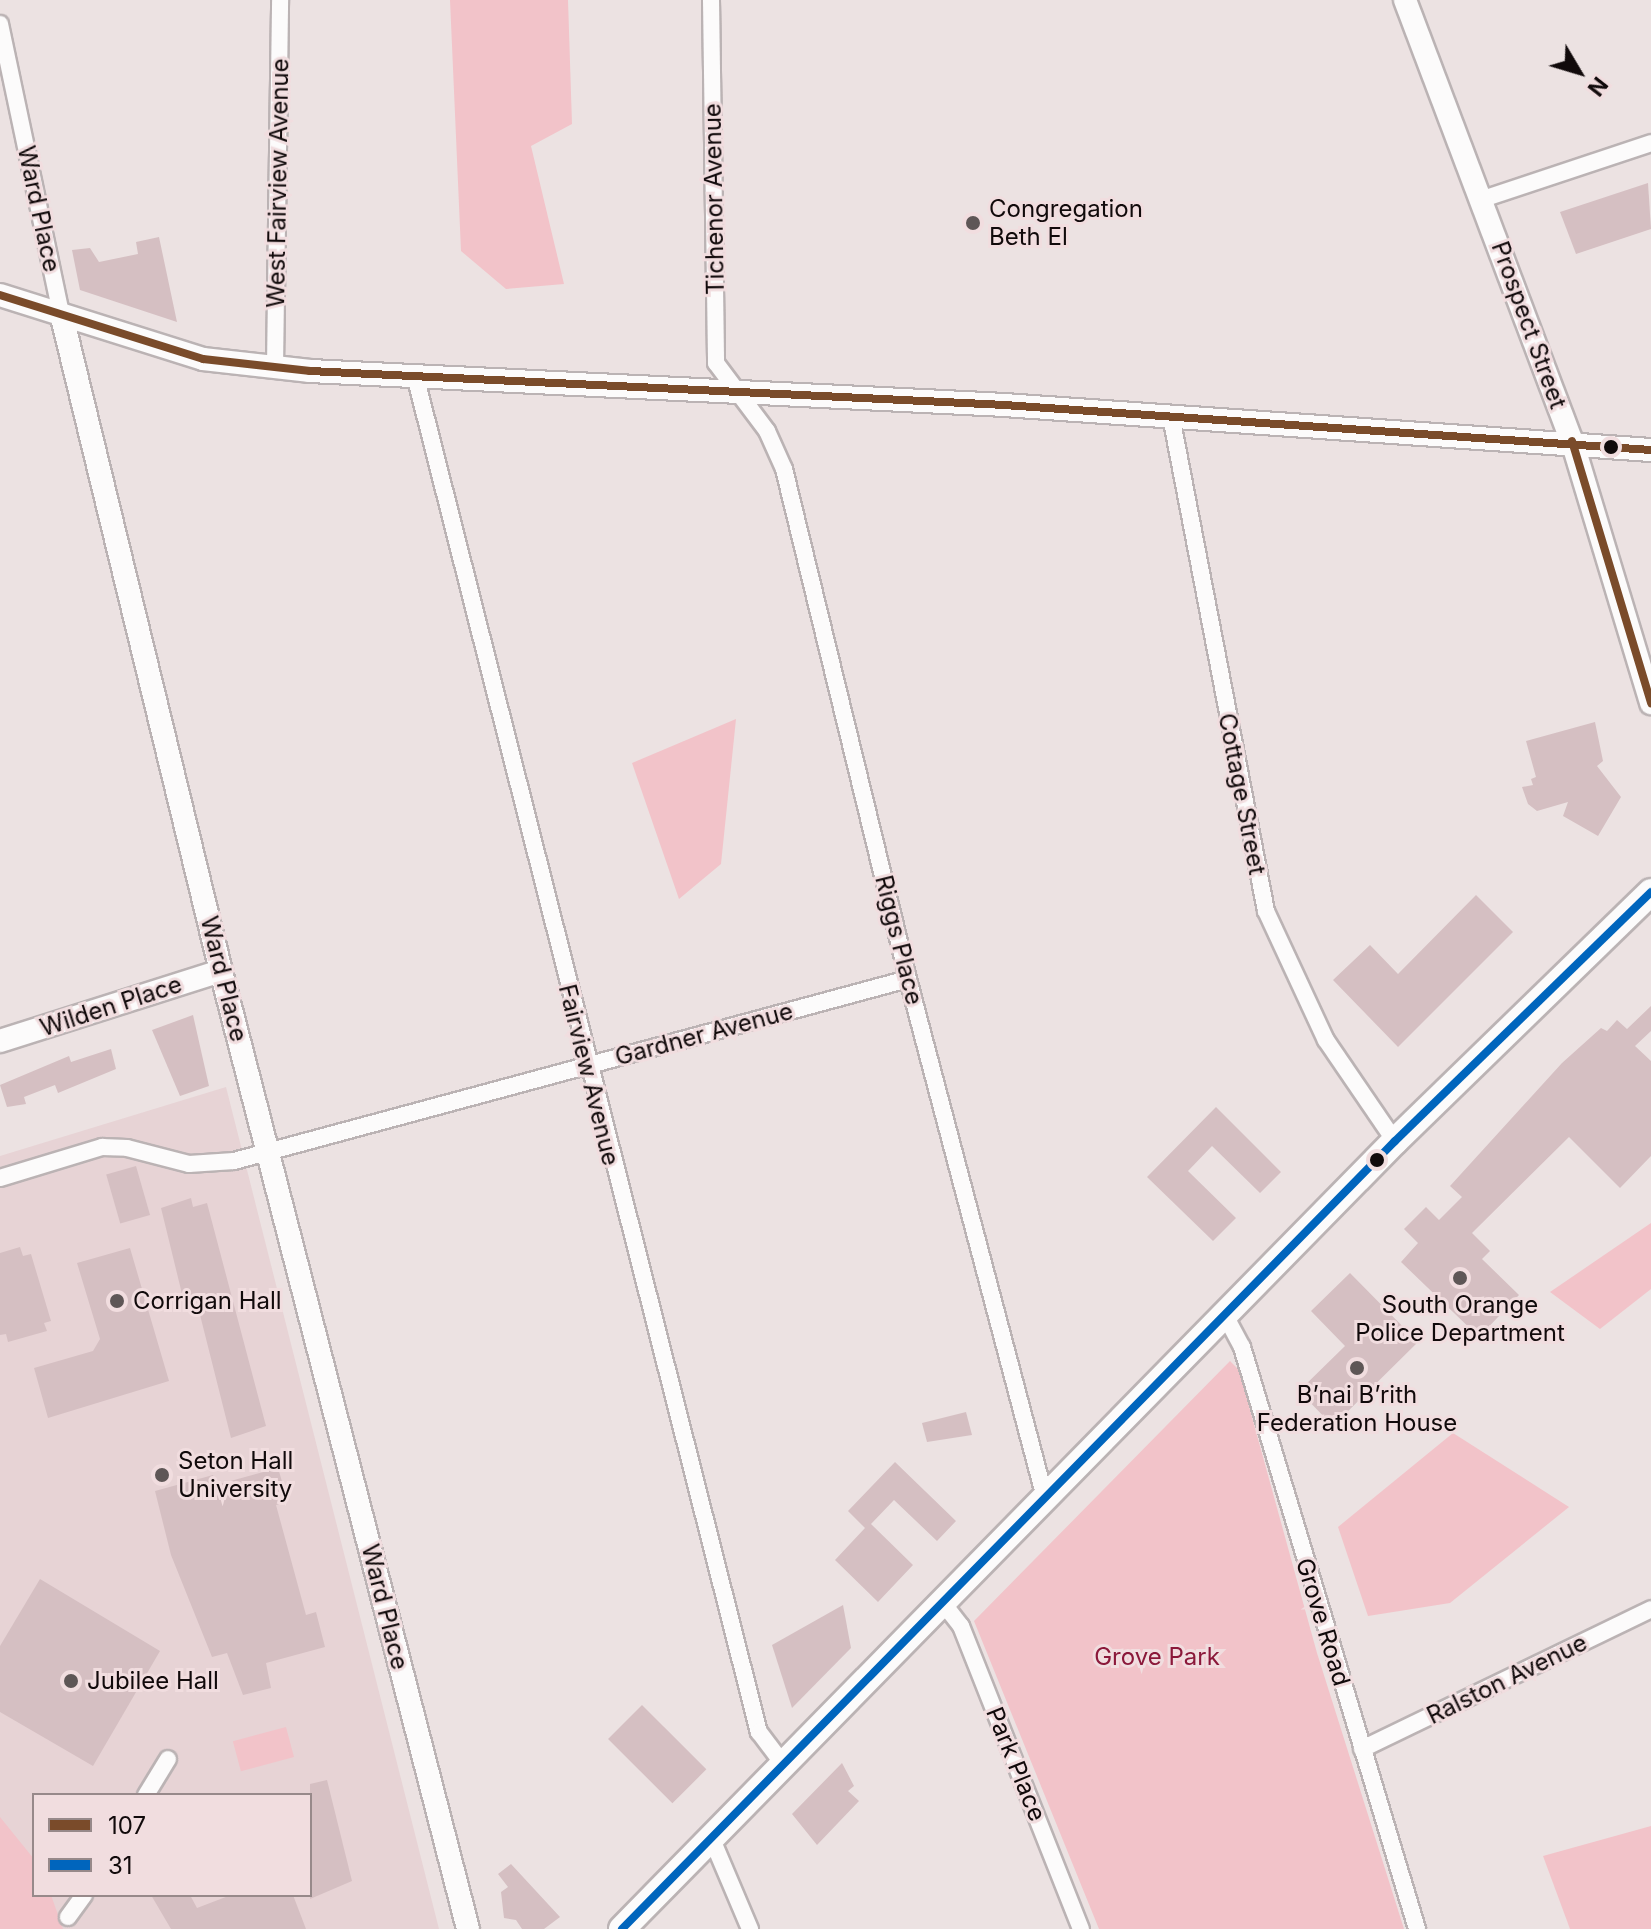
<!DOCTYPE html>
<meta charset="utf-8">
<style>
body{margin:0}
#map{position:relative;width:1651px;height:1929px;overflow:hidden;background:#ece2e2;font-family:Inter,sans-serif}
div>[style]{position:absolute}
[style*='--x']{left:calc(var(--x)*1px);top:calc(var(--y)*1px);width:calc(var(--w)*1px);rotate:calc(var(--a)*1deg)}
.built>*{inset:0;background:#e7d3d5}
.green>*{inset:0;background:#f2c3c9;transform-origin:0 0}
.building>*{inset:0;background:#d5bfc2;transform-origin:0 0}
.roads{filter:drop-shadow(2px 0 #bbb3b4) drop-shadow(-2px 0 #bbb3b4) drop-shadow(0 2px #bbb3b4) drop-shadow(0 -2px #bbb3b4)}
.street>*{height:16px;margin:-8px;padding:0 8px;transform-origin:8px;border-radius:8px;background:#fcfbfb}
.secondary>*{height:22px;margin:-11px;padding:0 11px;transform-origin:11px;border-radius:11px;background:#fcfbfb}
.primary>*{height:26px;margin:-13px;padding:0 13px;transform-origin:13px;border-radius:13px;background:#fcfbfb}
.bus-1>*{height:8px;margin:-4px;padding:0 4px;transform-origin:4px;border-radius:4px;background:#7a4b2a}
.bus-2>*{height:8px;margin:-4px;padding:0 4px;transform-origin:4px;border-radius:4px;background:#0065bd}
.dots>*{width:22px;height:22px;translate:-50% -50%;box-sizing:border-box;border:4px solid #f1dddf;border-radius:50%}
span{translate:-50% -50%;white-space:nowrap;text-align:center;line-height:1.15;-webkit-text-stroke:6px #f1dddf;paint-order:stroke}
.street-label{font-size:24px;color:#110a0b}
.poi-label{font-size:24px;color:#110a0b}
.left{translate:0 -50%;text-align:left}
.park-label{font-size:24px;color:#8b183a}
.legend{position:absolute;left:32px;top:1793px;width:280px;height:104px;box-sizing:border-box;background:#f1dddf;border:2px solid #97898a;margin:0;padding:10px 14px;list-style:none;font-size:24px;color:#110a0b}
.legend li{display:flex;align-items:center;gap:16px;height:40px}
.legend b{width:40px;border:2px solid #97898a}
.north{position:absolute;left:1539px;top:32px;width:80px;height:80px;-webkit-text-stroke:6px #f1dddf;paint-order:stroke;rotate:128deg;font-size:22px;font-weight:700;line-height:32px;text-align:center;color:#110a0b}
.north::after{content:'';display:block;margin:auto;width:28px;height:36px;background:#110a0b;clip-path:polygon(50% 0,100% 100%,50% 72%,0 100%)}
</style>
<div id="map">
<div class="built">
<div style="clip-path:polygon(evenodd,226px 1087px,439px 1929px,0 1929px,0 1156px,226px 1087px,34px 1795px,310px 1795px,310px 1895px,34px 1895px,34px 1795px)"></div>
</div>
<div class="green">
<div style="clip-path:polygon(450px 0,568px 0,572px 124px,531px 146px,564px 284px,506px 289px,461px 251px)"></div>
<div style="clip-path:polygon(736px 719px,721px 864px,679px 899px,632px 763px)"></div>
<div style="clip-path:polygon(1651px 1223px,1651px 1289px,1600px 1329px,1550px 1292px)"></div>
<div style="clip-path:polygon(1230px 1361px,1239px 1370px,1317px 1653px,1404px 1929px,1099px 1929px,974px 1621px)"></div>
<div style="clip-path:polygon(1453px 1433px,1569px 1507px,1450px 1603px,1368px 1616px,1338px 1527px)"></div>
<div style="left:286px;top:1727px;width:31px;height:55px;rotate:75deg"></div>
<div style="clip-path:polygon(0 1817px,34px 1859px,34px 1895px,51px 1895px,63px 1929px,0 1929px)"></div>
<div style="clip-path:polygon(1651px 1826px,1651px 1929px,1570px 1929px,1543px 1856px)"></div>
</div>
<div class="building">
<div style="clip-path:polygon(1648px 183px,1651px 229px,1576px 254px,1560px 212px)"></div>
<div style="clip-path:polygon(159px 237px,177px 322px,80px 290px,72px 250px,90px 248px,99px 262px,138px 254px,136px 242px)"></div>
<div style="clip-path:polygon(1595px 722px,1603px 761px,1597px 766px,1621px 797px,1598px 836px,1563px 816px,1568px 802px,1537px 811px,1528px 804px,1522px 787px,1533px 785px,1531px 779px,1536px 777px,1526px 741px)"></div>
<div style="clip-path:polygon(1476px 895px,1513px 932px,1398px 1047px,1333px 980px,1370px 945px,1398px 974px)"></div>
<div style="clip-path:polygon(1651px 1006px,1651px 1031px,1635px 1046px,1651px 1061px,1651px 1156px,1620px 1188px,1569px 1137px,1472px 1233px,1490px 1251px,1482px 1259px,1519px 1295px,1479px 1337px,1401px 1262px,1418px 1243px,1404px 1229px,1426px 1207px,1439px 1220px,1462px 1197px,1450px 1186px,1562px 1063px,1601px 1028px,1607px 1031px,1617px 1020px,1627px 1029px)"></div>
<div style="clip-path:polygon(193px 1015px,209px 1086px,180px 1096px,152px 1030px)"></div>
<div style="clip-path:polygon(111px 1049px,116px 1069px,58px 1093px,55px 1085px,24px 1097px,26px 1104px,7px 1107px,0 1085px,69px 1056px,71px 1062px)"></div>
<div style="clip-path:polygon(1216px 1107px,1281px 1172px,1260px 1193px,1212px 1146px,1188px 1171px,1236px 1218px,1213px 1241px,1147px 1177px)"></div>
<div style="left:136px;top:1166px;width:51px;height:31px;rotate:74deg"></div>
<div style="clip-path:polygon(191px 1198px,193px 1207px,207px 1203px,266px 1426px,231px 1438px,195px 1295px,183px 1298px,161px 1208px)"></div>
<div style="clip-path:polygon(20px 1247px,23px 1256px,31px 1254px,51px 1321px,44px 1323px,47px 1331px,8px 1342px,6px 1334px,0 1335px,0 1253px)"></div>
<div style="clip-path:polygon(130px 1248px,169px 1381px,48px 1418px,34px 1368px,93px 1351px,100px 1339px,77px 1263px)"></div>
<div style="clip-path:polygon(1350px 1273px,1418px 1342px,1333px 1426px,1299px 1391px,1345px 1346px,1311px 1311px)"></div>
<div style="clip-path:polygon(966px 1412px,972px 1435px,927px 1442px,922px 1423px)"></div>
<div style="clip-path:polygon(895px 1462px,956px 1521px,937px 1541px,894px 1500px,871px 1524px,913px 1565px,878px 1602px,835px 1560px,865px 1528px,848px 1511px)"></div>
<div style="clip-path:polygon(278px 1468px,288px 1502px,276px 1505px,306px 1615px,316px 1612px,325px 1647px,266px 1663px,271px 1688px,243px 1695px,227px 1653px,212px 1657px,171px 1555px,155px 1491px,213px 1475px,216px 1485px)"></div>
<div style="clip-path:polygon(40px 1579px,160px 1651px,93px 1766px,0 1712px,0 1646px)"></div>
<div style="clip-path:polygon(843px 1605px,851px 1648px,792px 1708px,772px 1645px)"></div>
<div style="left:642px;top:1705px;width:91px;height:48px;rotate:45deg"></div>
<div style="clip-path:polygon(842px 1763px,854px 1786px,848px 1791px,859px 1801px,817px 1845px,792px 1814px)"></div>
<div style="clip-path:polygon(327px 1780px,352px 1881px,310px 1899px,310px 1784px)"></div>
<div style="clip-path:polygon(511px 1864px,560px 1917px,544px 1929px,522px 1929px,516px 1920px,504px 1918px,501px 1892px,508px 1887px,498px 1874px)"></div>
<div style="clip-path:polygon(151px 1895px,190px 1895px,197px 1908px,231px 1895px,293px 1895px,306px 1929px,171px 1929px)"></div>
</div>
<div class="roads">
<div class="street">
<div style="--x:711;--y:0;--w:363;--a:89.2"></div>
<div style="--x:716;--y:363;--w:85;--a:53.1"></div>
<div style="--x:767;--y:431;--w:42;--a:65.9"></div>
<div style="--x:784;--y:469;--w:525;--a:76.33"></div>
<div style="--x:908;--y:979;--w:537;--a:75.21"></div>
<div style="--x:0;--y:24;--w:299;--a:78.1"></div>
<div style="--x:1483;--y:199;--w:177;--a:-18.4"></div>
<div style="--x:275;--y:366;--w:366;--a:-89.2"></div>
<div style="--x:415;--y:375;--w:1400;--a:75.78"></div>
<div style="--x:759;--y:1732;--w:41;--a:52.9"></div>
<div style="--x:1171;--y:416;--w:504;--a:79.14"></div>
<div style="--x:1266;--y:911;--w:142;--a:65.1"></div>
<div style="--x:1326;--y:1040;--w:122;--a:55.7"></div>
<div style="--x:0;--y:1178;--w:107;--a:-16.9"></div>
<div style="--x:102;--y:1147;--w:25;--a:2"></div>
<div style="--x:127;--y:1148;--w:64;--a:14.5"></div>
<div style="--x:189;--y:1164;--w:45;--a:-3.8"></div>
<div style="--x:234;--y:1161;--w:698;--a:-15.11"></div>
<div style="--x:1226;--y:1317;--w:34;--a:62"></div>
<div style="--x:1242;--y:1347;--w:608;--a:73.26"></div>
<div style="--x:943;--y:1603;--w:29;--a:52"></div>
<div style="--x:961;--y:1626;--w:326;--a:68.4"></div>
<div style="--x:1362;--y:1749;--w:321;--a:-25.8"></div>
<div style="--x:146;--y:1795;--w:42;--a:-58.6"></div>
<div style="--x:711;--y:1837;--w:100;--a:67"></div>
<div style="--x:68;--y:1917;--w:27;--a:-54"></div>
</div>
<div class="secondary">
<div style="--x:1405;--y:0;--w:472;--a:69.3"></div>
<div style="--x:1572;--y:441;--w:274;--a:73.2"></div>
<div style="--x:0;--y:295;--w:213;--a:17.5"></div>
<div style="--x:203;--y:359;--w:108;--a:6.4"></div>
<div style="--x:310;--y:371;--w:695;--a:2.8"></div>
<div style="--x:1004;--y:405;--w:649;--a:3.98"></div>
<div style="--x:62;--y:317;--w:673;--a:76.34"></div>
<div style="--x:221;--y:971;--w:989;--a:75.54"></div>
<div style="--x:0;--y:1041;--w:232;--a:-17.6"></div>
</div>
<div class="primary">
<div style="--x:622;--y:1929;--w:1104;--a:-45.55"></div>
<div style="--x:1395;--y:1141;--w:357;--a:-44.2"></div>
</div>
</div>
<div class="bus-1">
<div style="--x:0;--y:295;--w:213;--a:17.5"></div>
<div style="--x:203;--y:359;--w:108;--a:6.4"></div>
<div style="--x:310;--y:371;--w:695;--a:2.8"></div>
<div style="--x:1004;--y:405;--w:649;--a:3.98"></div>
<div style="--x:1572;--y:441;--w:274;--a:73.2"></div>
</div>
<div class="bus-2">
<div style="--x:622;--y:1929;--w:1104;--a:-45.55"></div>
<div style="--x:1395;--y:1141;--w:357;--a:-44.2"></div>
</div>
<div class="dots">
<div style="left:973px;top:223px;background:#5e5656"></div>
<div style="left:1611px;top:447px;background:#110a0b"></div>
<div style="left:1377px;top:1160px;background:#110a0b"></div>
<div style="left:1460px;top:1278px;background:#5e5656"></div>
<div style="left:117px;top:1301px;background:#5e5656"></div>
<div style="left:1357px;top:1368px;background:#5e5656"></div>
<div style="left:162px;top:1475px;background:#5e5656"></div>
<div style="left:71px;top:1681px;background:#5e5656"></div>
</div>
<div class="street-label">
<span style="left:278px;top:183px;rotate:-89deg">West Fairview Avenue</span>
<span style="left:714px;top:199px;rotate:-91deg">Tichenor Avenue</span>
<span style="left:39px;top:209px;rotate:78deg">Ward Place</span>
<span style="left:1529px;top:325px;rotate:70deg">Prospect Street</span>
<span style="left:1242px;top:794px;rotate:79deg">Cottage Street</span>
<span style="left:899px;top:940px;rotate:76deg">Riggs Place</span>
<span style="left:224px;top:979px;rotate:76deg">Ward Place</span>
<span style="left:111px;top:1006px;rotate:-18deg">Wilden Place</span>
<span style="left:704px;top:1034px;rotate:-15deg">Gardner Avenue</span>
<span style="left:589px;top:1075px;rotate:76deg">Fairview Avenue</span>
<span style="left:385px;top:1607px;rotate:76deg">Ward Place</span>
<span style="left:1323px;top:1622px;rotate:73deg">Grove Road</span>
<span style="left:1507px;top:1679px;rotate:-26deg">Ralston Avenue</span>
<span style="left:1016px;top:1764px;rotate:68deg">Park Place</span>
</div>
<div class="poi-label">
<span class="left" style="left:989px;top:223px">Congregation<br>Beth El</span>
<span class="left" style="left:133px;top:1301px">Corrigan Hall</span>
<span style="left:1460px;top:1319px">South Orange<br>Police Department</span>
<span style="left:1357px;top:1409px">B’nai B’rith<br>Federation House</span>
<span class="left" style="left:178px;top:1475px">Seton Hall<br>University</span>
<span class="left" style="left:87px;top:1681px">Jubilee Hall</span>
</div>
<div class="park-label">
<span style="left:1157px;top:1657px">Grove Park</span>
</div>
<ul class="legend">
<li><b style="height:10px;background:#7a4b2a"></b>107</li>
<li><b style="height:10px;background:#0065bd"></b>31</li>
</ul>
<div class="north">N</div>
</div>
